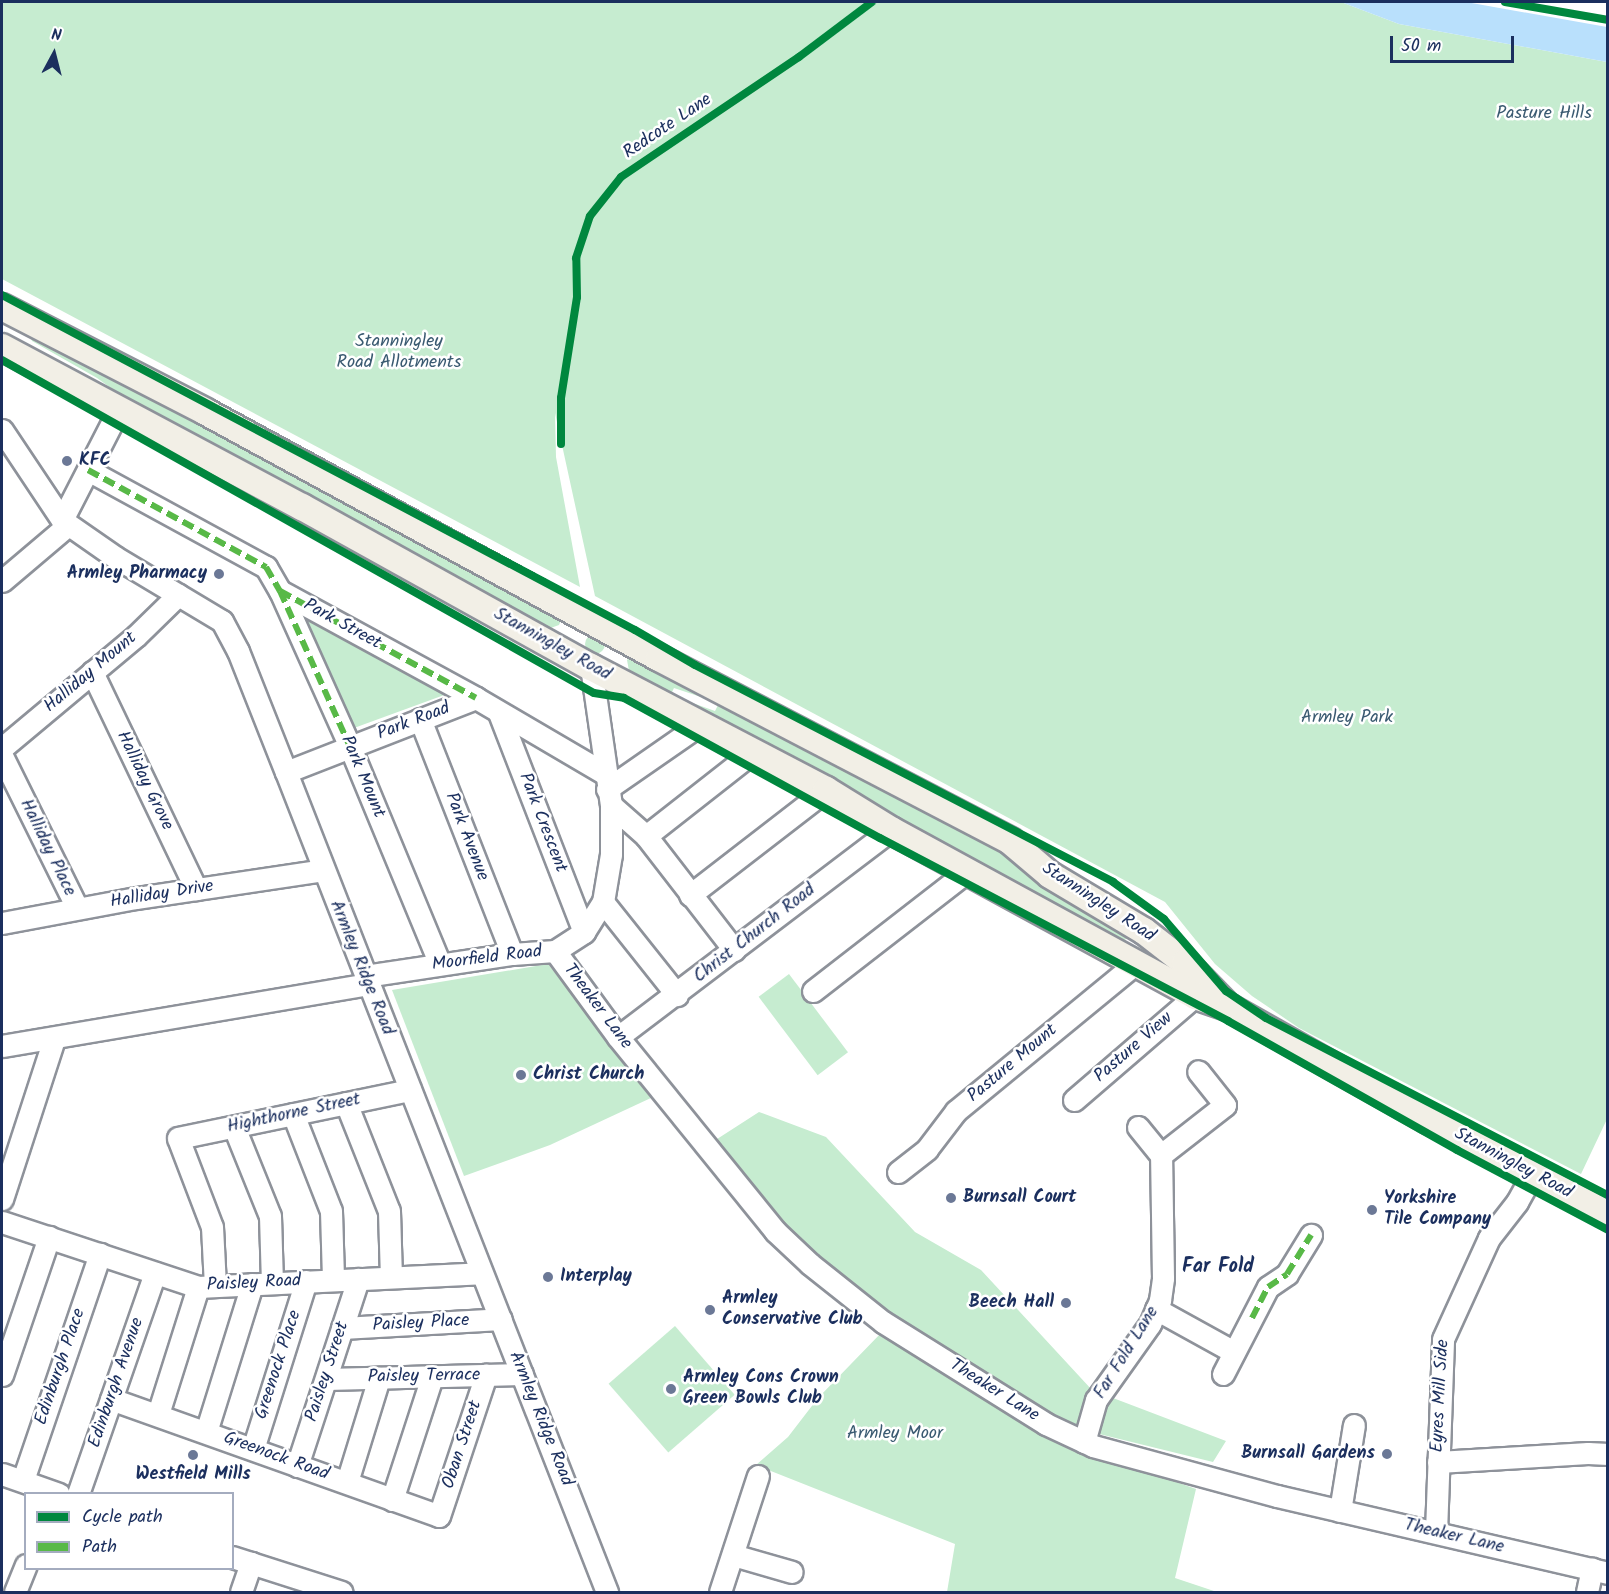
<!DOCTYPE html>
<style>
body{margin:0}
#map{position:relative;width:1609px;height:1594px;overflow:hidden;background:#fff;font-family:Kalam,sans-serif}
div>[style]{position:absolute}
[style*='--x']{left:calc(var(--x)*1px);top:calc(var(--y)*1px);width:calc(var(--w)*1px);rotate:calc(var(--a)*1deg)}
.green>*{inset:0;background:#c6ecd0;transform-origin:0 0}
.round{border-radius:50%}
.water>*{inset:0;background:#b9e0fc}
.roads{filter:drop-shadow(2px 0 #8e929a) drop-shadow(-2px 0 #8e929a) drop-shadow(0 2px #8e929a) drop-shadow(0 -2px #8e929a)}
.minor>*{height:21px;margin:-10.5px;padding:0 10.5px;transform-origin:10.5px;border-radius:10.5px;background:#fff}
.major>*{height:26px;margin:-13px;padding:0 13px;transform-origin:13px;border-radius:13px;background:#f2efe6}
.quiet>*{height:6px;margin-top:-3px;transform-origin:0;background:repeating-linear-gradient(90deg,#58b947 0 12px,transparent 0 18px)}
.cycleway>*{height:8px;margin:-4px;padding:0 4px;transform-origin:4px;border-radius:4px;background:#00873e}
.dots>*{width:16px;height:16px;translate:-50% -50%;box-sizing:border-box;border:3px solid #fff;border-radius:50%}
span{translate:-50% -50%;white-space:nowrap;text-align:center;line-height:1.15;-webkit-text-stroke:5px #fff;paint-order:stroke}
.park-label{font-size:18px;color:#3a5a71}
.street-label{font-size:18px;color:#1b2f5e}
.poi-label{font-size:18px;color:#1b2f5e;font-weight:700}
.left{translate:0 -50%;text-align:left}
.right{translate:-100% -50%;text-align:right}
.neighbourhood-label{font-size:20px;color:#1b2f5e;font-weight:700}
.frame{position:absolute;inset:0;border:3px solid #1b2f5e;pointer-events:none}
.legend{position:absolute;left:24px;top:1492px;width:210px;height:78px;box-sizing:border-box;background:#fff;border:2px solid #a4acbf;margin:0;padding:8px 10px;list-style:none;font-size:18px;color:#1b2f5e}
.legend li{display:flex;align-items:center;gap:12px;height:30px}
.legend b{width:30px;border:2px solid #a4acbf}
.north{position:absolute;left:24px;top:24px;width:60px;height:60px;-webkit-text-stroke:4px #fff;paint-order:stroke;rotate:7deg;font-size:16px;font-weight:700;line-height:24px;text-align:center;color:#1b2f5e}
.north::after{content:'';display:block;margin:auto;width:21px;height:27px;background:#1b2f5e;clip-path:polygon(50% 0,100% 100%,50% 72%,0 100%)}
.scale{position:absolute;left:1390px;top:36px;width:124px;height:27px;box-sizing:border-box;border:3px solid #1b2f5e;border-top:0;padding-left:8px;font-size:18px;line-height:21px;white-space:nowrap;color:#1b2f5e;-webkit-text-stroke:4px #fff;paint-order:stroke}
</style>
<div id="map">
<div class="green">
<div style="clip-path:polygon(2px 2px,1341px 2px,1399px 24px,1607px 62px,1608px 1117px,1581px 1174px,1299px 1028px,1252px 996px,1215px 964px,1165px 902px,595px 596px,555px 413px,556px 457px,580px 587px,2px 279px)"></div>
<div style="clip-path:polygon(27px 329px,562px 618px,559px 625px,548px 629px,119px 394px,97px 378px,32px 341px)"></div>
<div style="clip-path:polygon(303px 613px,447px 694px,354px 728px)"></div>
<div class="round" style="left:585px;top:634px;width:20px;height:20px"></div>
<div style="clip-path:polygon(631px 656px,638px 657px,710px 700px,674px 688px,671px 694px,629px 671px,627px 660px)"></div>
<div style="clip-path:polygon(687px 701px,715px 711px,718px 705px,792px 740px,990px 845px,1128px 936px,1127px 939px,1119px 941px,1075px 921px,1061px 906px,686px 703px)"></div>
<div style="clip-path:polygon(548px 964px,653px 1097px,550px 1145px,464px 1176px,392px 990px)"></div>
<div style="left:789px;top:974px;width:98px;height:38px;rotate:53deg"></div>
<div style="clip-path:polygon(759px 1112px,826px 1137px,915px 1232px,981px 1270px,1092px 1390px,1226px 1441px,1213px 1462px,1091px 1432px,1055px 1419px,922px 1338px,843px 1280px,806px 1247px,760px 1199px,714px 1141px)"></div>
<div style="left:675px;top:1326px;width:91px;height:88px;rotate:49deg"></div>
<div style="clip-path:polygon(883px 1331px,1042px 1434px,1196px 1489px,1175px 1578px,1217px 1592px,947px 1592px,955px 1544px,756px 1465px,788px 1437px,818px 1398px)"></div>
</div>
<div class="water">
<div style="clip-path:polygon(1341px 2px,1466px 2px,1607px 27px,1607px 62px,1399px 24px)"></div>
</div>
<div class="roads">
<div class="minor">
<div style="--x:2;--y:430;--w:108;--a:56.3"></div>
<div style="--x:62;--y:520;--w:65;--a:34.9"></div>
<div style="--x:115;--y:557;--w:125;--a:30.9"></div>
<div style="--x:222;--y:621;--w:34;--a:62"></div>
<div style="--x:238;--y:651;--w:130;--a:68.4"></div>
<div style="--x:286;--y:772;--w:881;--a:68.62"></div>
<div style="--x:88;--y:470;--w:203;--a:28.6"></div>
<div style="--x:266;--y:567;--w:28;--a:60"></div>
<div style="--x:280;--y:591;--w:223;--a:28.6"></div>
<div style="--x:476;--y:698;--w:148;--a:30.4"></div>
<div style="--x:62;--y:520;--w:125;--a:-62.8"></div>
<div style="--x:2;--y:581;--w:87;--a:-40.3"></div>
<div style="--x:280;--y:591;--w:171;--a:65.8"></div>
<div style="--x:350;--y:747;--w:235;--a:67.5"></div>
<div style="--x:92;--y:672;--w:241;--a:64.4"></div>
<div style="--x:499;--y:713;--w:235;--a:68.8"></div>
<div style="--x:420;--y:719;--w:252;--a:68.6"></div>
<div style="--x:2;--y:748;--w:175;--a:-39.9"></div>
<div style="--x:136;--y:636;--w:59;--a:-44.3"></div>
<div style="--x:2;--y:756;--w:169;--a:63.7"></div>
<div style="--x:286;--y:772;--w:204;--a:-21.3"></div>
<div style="--x:607;--y:789;--w:112;--a:-34.8"></div>
<div style="--x:611;--y:805;--w:47;--a:41.5"></div>
<div style="--x:646;--y:836;--w:144;--a:52.3"></div>
<div style="--x:646;--y:836;--w:136;--a:-38.1"></div>
<div style="--x:690;--y:895;--w:172;--a:-37.7"></div>
<div style="--x:603;--y:902;--w:119;--a:51.5"></div>
<div style="--x:2;--y:923;--w:136;--a:-10.6"></div>
<div style="--x:136;--y:898;--w:189;--a:-8.5"></div>
<div style="--x:555;--y:951;--w:107;--a:53.8"></div>
<div style="--x:618;--y:1037;--w:250;--a:51"></div>
<div style="--x:775;--y:1231;--w:48;--a:43.3"></div>
<div style="--x:810;--y:1264;--w:93;--a:38.5"></div>
<div style="--x:883;--y:1322;--w:192;--a:32"></div>
<div style="--x:1046;--y:1424;--w:52;--a:25.1"></div>
<div style="--x:1093;--y:1446;--w:191;--a:15.2"></div>
<div style="--x:1277;--y:1496;--w:340;--a:13.1"></div>
<div style="--x:365;--y:976;--w:149;--a:-8.5"></div>
<div style="--x:512;--y:954;--w:43;--a:-4"></div>
<div style="--x:555;--y:951;--w:35;--a:-33"></div>
<div style="--x:584;--y:932;--w:36;--a:-58"></div>
<div style="--x:603;--y:902;--w:49;--a:-80.5"></div>
<div style="--x:611;--y:854;--w:49;--a:-90"></div>
<div style="--x:611;--y:805;--w:139;--a:-98.2"></div>
<div style="--x:813;--y:991;--w:197;--a:-37.8"></div>
<div style="--x:618;--y:1037;--w:343;--a:-37.2"></div>
<div style="--x:2;--y:1046;--w:371;--a:-9.6"></div>
<div style="--x:1074;--y:1100;--w:160;--a:-40.7"></div>
<div style="--x:346;--y:1103;--w:116;--a:68.3"></div>
<div style="--x:389;--y:1211;--w:66;--a:88.3"></div>
<div style="--x:293;--y:1114;--w:104;--a:68.6"></div>
<div style="--x:331;--y:1211;--w:69;--a:88.3"></div>
<div style="--x:234;--y:1127;--w:96;--a:68"></div>
<div style="--x:270;--y:1216;--w:67;--a:88.3"></div>
<div style="--x:1138;--y:1127;--w:36;--a:51"></div>
<div style="--x:898;--y:1172;--w:37;--a:-38"></div>
<div style="--x:927;--y:1149;--w:48;--a:-52.7"></div>
<div style="--x:956;--y:1111;--w:233;--a:-39.4"></div>
<div style="--x:2;--y:1199;--w:168;--a:-72"></div>
<div style="--x:2;--y:1222;--w:206;--a:18.3"></div>
<div style="--x:198;--y:1287;--w:283;--a:-2.8"></div>
<div style="--x:215;--y:1286;--w:59;--a:-92.9"></div>
<div style="--x:212;--y:1227;--w:95;--a:-110.9"></div>
<div style="--x:178;--y:1138;--w:237;--a:-11.7"></div>
<div style="--x:1156;--y:1309;--w:89;--a:28.9"></div>
<div style="--x:342;--y:1328;--w:159;--a:-3.2"></div>
<div style="--x:1223;--y:1374;--w:98;--a:-62.7"></div>
<div style="--x:1268;--y:1287;--w:23;--a:-34"></div>
<div style="--x:1287;--y:1274;--w:46;--a:-58.4"></div>
<div style="--x:2;--y:1375;--w:146;--a:-71.2"></div>
<div style="--x:327;--y:1379;--w:195;--a:-1.5"></div>
<div style="--x:111;--y:1399;--w:348;--a:19.6"></div>
<div style="--x:439;--y:1516;--w:149;--a:-71.6"></div>
<div style="--x:158;--y:1414;--w:133;--a:-72.5"></div>
<div style="--x:206;--y:1432;--w:155;--a:-72.7"></div>
<div style="--x:1084;--y:1442;--w:44;--a:-74.1"></div>
<div style="--x:1096;--y:1400;--w:93;--a:-54.6"></div>
<div style="--x:1150;--y:1324;--w:26;--a:-67"></div>
<div style="--x:1160;--y:1300;--w:22;--a:-82"></div>
<div style="--x:1163;--y:1278;--w:123;--a:-90.9"></div>
<div style="--x:1161;--y:1155;--w:81;--a:-38"></div>
<div style="--x:1225;--y:1105;--w:43;--a:-128.5"></div>
<div style="--x:253;--y:1449;--w:176;--a:-72.5"></div>
<div style="--x:1438;--y:1462;--w:150;--a:-3.4"></div>
<div style="--x:1588;--y:1453;--w:20;--a:3"></div>
<div style="--x:297;--y:1466;--w:197;--a:-71.9"></div>
<div style="--x:2;--y:1474;--w:60;--a:19.3"></div>
<div style="--x:23;--y:1480;--w:239;--a:-71.2"></div>
<div style="--x:347;--y:1482;--w:109;--a:-72.9"></div>
<div style="--x:78;--y:1494;--w:234;--a:-70.8"></div>
<div style="--x:392;--y:1500;--w:129;--a:-72"></div>
<div style="--x:1340;--y:1511;--w:87;--a:-80.8"></div>
<div style="--x:1436;--y:1532;--w:193;--a:-87.9"></div>
<div style="--x:1443;--y:1339;--w:111;--a:-65.5"></div>
<div style="--x:1489;--y:1238;--w:46;--a:-52.1"></div>
<div style="--x:1517;--y:1202;--w:31;--a:-61"></div>
<div style="--x:733;--y:1555;--w:61;--a:16.1"></div>
<div style="--x:232;--y:1557;--w:115;--a:17.7"></div>
<div style="--x:15;--y:1592;--w:29;--a:-68"></div>
<div style="--x:241;--y:1592;--w:31;--a:-71"></div>
<div style="--x:720;--y:1592;--w:122;--a:-71.9"></div>
<div style="--x:1587;--y:1592;--w:24;--a:-78"></div>
</div>
<div class="major">
<div style="--x:2;--y:307;--w:229;--a:27.2"></div>
<div style="--x:206;--y:412;--w:515;--a:28.5"></div>
<div style="--x:659;--y:658;--w:396;--a:27.5"></div>
<div style="--x:1010;--y:841;--w:52;--a:40.4"></div>
<div style="--x:1050;--y:875;--w:109;--a:30.8"></div>
<div style="--x:1144;--y:931;--w:52;--a:38"></div>
<div style="--x:1185;--y:963;--w:57;--a:45.7"></div>
<div style="--x:2;--y:347;--w:340;--a:28.1"></div>
<div style="--x:302;--y:507;--w:330;--a:29"></div>
<div style="--x:591;--y:667;--w:265;--a:27.6"></div>
<div style="--x:826;--y:790;--w:76;--a:31.6"></div>
<div style="--x:891;--y:830;--w:346;--a:28.6"></div>
<div style="--x:1195;--y:996;--w:37;--a:19"></div>
<div style="--x:1230;--y:1008;--w:227;--a:29.5"></div>
<div style="--x:1428;--y:1120;--w:203;--a:27.6"></div>
</div>
</div>
<div class="quiet">
<div style="--x:88;--y:470;--w:203;--a:28.6"></div>
<div style="--x:266;--y:567;--w:28;--a:60"></div>
<div style="--x:280;--y:591;--w:223;--a:28.6"></div>
<div style="--x:280;--y:591;--w:171;--a:65.8"></div>
<div style="--x:1252;--y:1318;--w:35;--a:-63"></div>
<div style="--x:1268;--y:1287;--w:23;--a:-34"></div>
<div style="--x:1287;--y:1274;--w:46;--a:-58.4"></div>
</div>
<div class="cycleway">
<div style="--x:1505;--y:2;--w:105;--a:9.9"></div>
<div style="--x:2;--y:295;--w:716;--a:27.89"></div>
<div style="--x:635;--y:630;--w:69;--a:30.3"></div>
<div style="--x:695;--y:665;--w:471;--a:27.4"></div>
<div style="--x:1113;--y:882;--w:63;--a:36"></div>
<div style="--x:1164;--y:919;--w:95;--a:49.3"></div>
<div style="--x:1226;--y:991;--w:48;--a:34"></div>
<div style="--x:1266;--y:1018;--w:385;--a:27.4"></div>
<div style="--x:2;--y:360;--w:679;--a:29.36"></div>
<div style="--x:594;--y:693;--w:30;--a:9"></div>
<div style="--x:624;--y:698;--w:292;--a:28.7"></div>
<div style="--x:880;--y:838;--w:393;--a:27.7"></div>
<div style="--x:1228;--y:1021;--w:263;--a:29.4"></div>
<div style="--x:1457;--y:1150;--w:171;--a:27.9"></div>
<div style="--x:561;--y:444;--w:46;--a:-90"></div>
<div style="--x:561;--y:398;--w:102;--a:-81"></div>
<div style="--x:577;--y:297;--w:39;--a:-91"></div>
<div style="--x:576;--y:258;--w:44;--a:-71.6"></div>
<div style="--x:590;--y:216;--w:50;--a:-51.5"></div>
<div style="--x:621;--y:177;--w:215;--a:-34"></div>
<div style="--x:799;--y:57;--w:91;--a:-37"></div>
</div>
<div class="dots">
<div style="left:67px;top:461px;background:#6b7896"></div>
<div style="left:219px;top:574px;background:#6b7896"></div>
<div style="left:521px;top:1075px;background:#6b7896"></div>
<div style="left:951px;top:1198px;background:#6b7896"></div>
<div style="left:1372px;top:1210px;background:#6b7896"></div>
<div style="left:548px;top:1277px;background:#6b7896"></div>
<div style="left:1066px;top:1303px;background:#6b7896"></div>
<div style="left:710px;top:1310px;background:#6b7896"></div>
<div style="left:671px;top:1389px;background:#6b7896"></div>
<div style="left:1387px;top:1454px;background:#6b7896"></div>
<div style="left:193px;top:1455px;background:#6b7896"></div>
</div>
<div class="park-label">
<span style="left:1544px;top:114px">Pasture Hills</span>
<span style="left:399px;top:353px">Stanningley<br>Road Allotments</span>
<span style="left:1347px;top:718px">Armley Park</span>
<span style="left:895px;top:1434px">Armley Moor</span>
</div>
<div class="street-label">
<span style="left:668px;top:127px;rotate:-34deg">Redcote Lane</span>
<span style="left:342px;top:625px;rotate:29deg">Park Street</span>
<span style="left:552px;top:645px;rotate:29deg">Stanningley Road</span>
<span style="left:91px;top:673px;rotate:-40deg">Halliday Mount</span>
<span style="left:414px;top:722px;rotate:-21deg">Park Road</span>
<span style="left:362px;top:777px;rotate:67deg">Park Mount</span>
<span style="left:144px;top:781px;rotate:64deg">Halliday Grove</span>
<span style="left:542px;top:823px;rotate:69deg">Park Crescent</span>
<span style="left:466px;top:837px;rotate:69deg">Park Avenue</span>
<span style="left:47px;top:848px;rotate:64deg">Halliday Place</span>
<span style="left:162px;top:895px;rotate:-9deg">Halliday Drive</span>
<span style="left:1098px;top:903px;rotate:33deg">Stanningley Road</span>
<span style="left:755px;top:934px;rotate:-38deg">Christ Church Road</span>
<span style="left:487px;top:959px;rotate:-7deg">Moorfield Road</span>
<span style="left:361px;top:968px;rotate:68deg">Armley Ridge Road</span>
<span style="left:597px;top:1007px;rotate:53deg">Theaker Lane</span>
<span style="left:1134px;top:1048px;rotate:-41deg">Pasture View</span>
<span style="left:1013px;top:1064px;rotate:-40deg">Pasture Mount</span>
<span style="left:294px;top:1114px;rotate:-12deg">Highthorne Street</span>
<span style="left:1513px;top:1164px;rotate:28deg">Stanningley Road</span>
<span style="left:254px;top:1284px;rotate:-3deg">Paisley Road</span>
<span style="left:421px;top:1324px;rotate:-3deg">Paisley Place</span>
<span style="left:1127px;top:1353px;rotate:-58deg">Far Fold Lane</span>
<span style="left:279px;top:1365px;rotate:-72deg">Greenock Place</span>
<span style="left:61px;top:1367px;rotate:-71deg">Edinburgh Place</span>
<span style="left:328px;top:1372px;rotate:-72deg">Paisley Street</span>
<span style="left:424px;top:1377px;rotate:-1deg">Paisley Terrace</span>
<span style="left:117px;top:1383px;rotate:-71deg">Edinburgh Avenue</span>
<span style="left:994px;top:1391px;rotate:32deg">Theaker Lane</span>
<span style="left:1441px;top:1396px;rotate:-87deg">Eyres Mill Side</span>
<span style="left:540px;top:1419px;rotate:68deg">Armley Ridge Road</span>
<span style="left:463px;top:1445px;rotate:-72deg">Oban Street</span>
<span style="left:276px;top:1457px;rotate:20deg">Greenock Road</span>
<span style="left:1454px;top:1537px;rotate:13deg">Theaker Lane</span>
</div>
<div class="poi-label">
<span class="left" style="left:79px;top:461px">KFC</span>
<span class="right" style="left:207px;top:574px">Armley Pharmacy</span>
<span class="left" style="left:533px;top:1075px">Christ Church</span>
<span class="left" style="left:963px;top:1198px">Burnsall Court</span>
<span class="left" style="left:1384px;top:1210px">Yorkshire<br>Tile Company</span>
<span class="left" style="left:560px;top:1277px">Interplay</span>
<span class="left" style="left:722px;top:1310px">Armley<br>Conservative Club</span>
<span class="right" style="left:1054px;top:1303px">Beech Hall</span>
<span class="left" style="left:683px;top:1389px">Armley Cons Crown<br>Green Bowls Club</span>
<span class="right" style="left:1375px;top:1454px">Burnsall Gardens</span>
<span style="left:193px;top:1475px">Westfield Mills</span>
</div>
<div class="neighbourhood-label">
<span style="left:1218px;top:1267px">Far Fold</span>
</div>
<div class="frame"></div>
<ul class="legend">
<li><b style="height:8px;background:#00873e"></b>Cycle path</li>
<li><b style="height:8px;background:#58b947"></b>Path</li>
</ul>
<div class="north">N</div>
<div class="scale">50 m</div>
</div>
